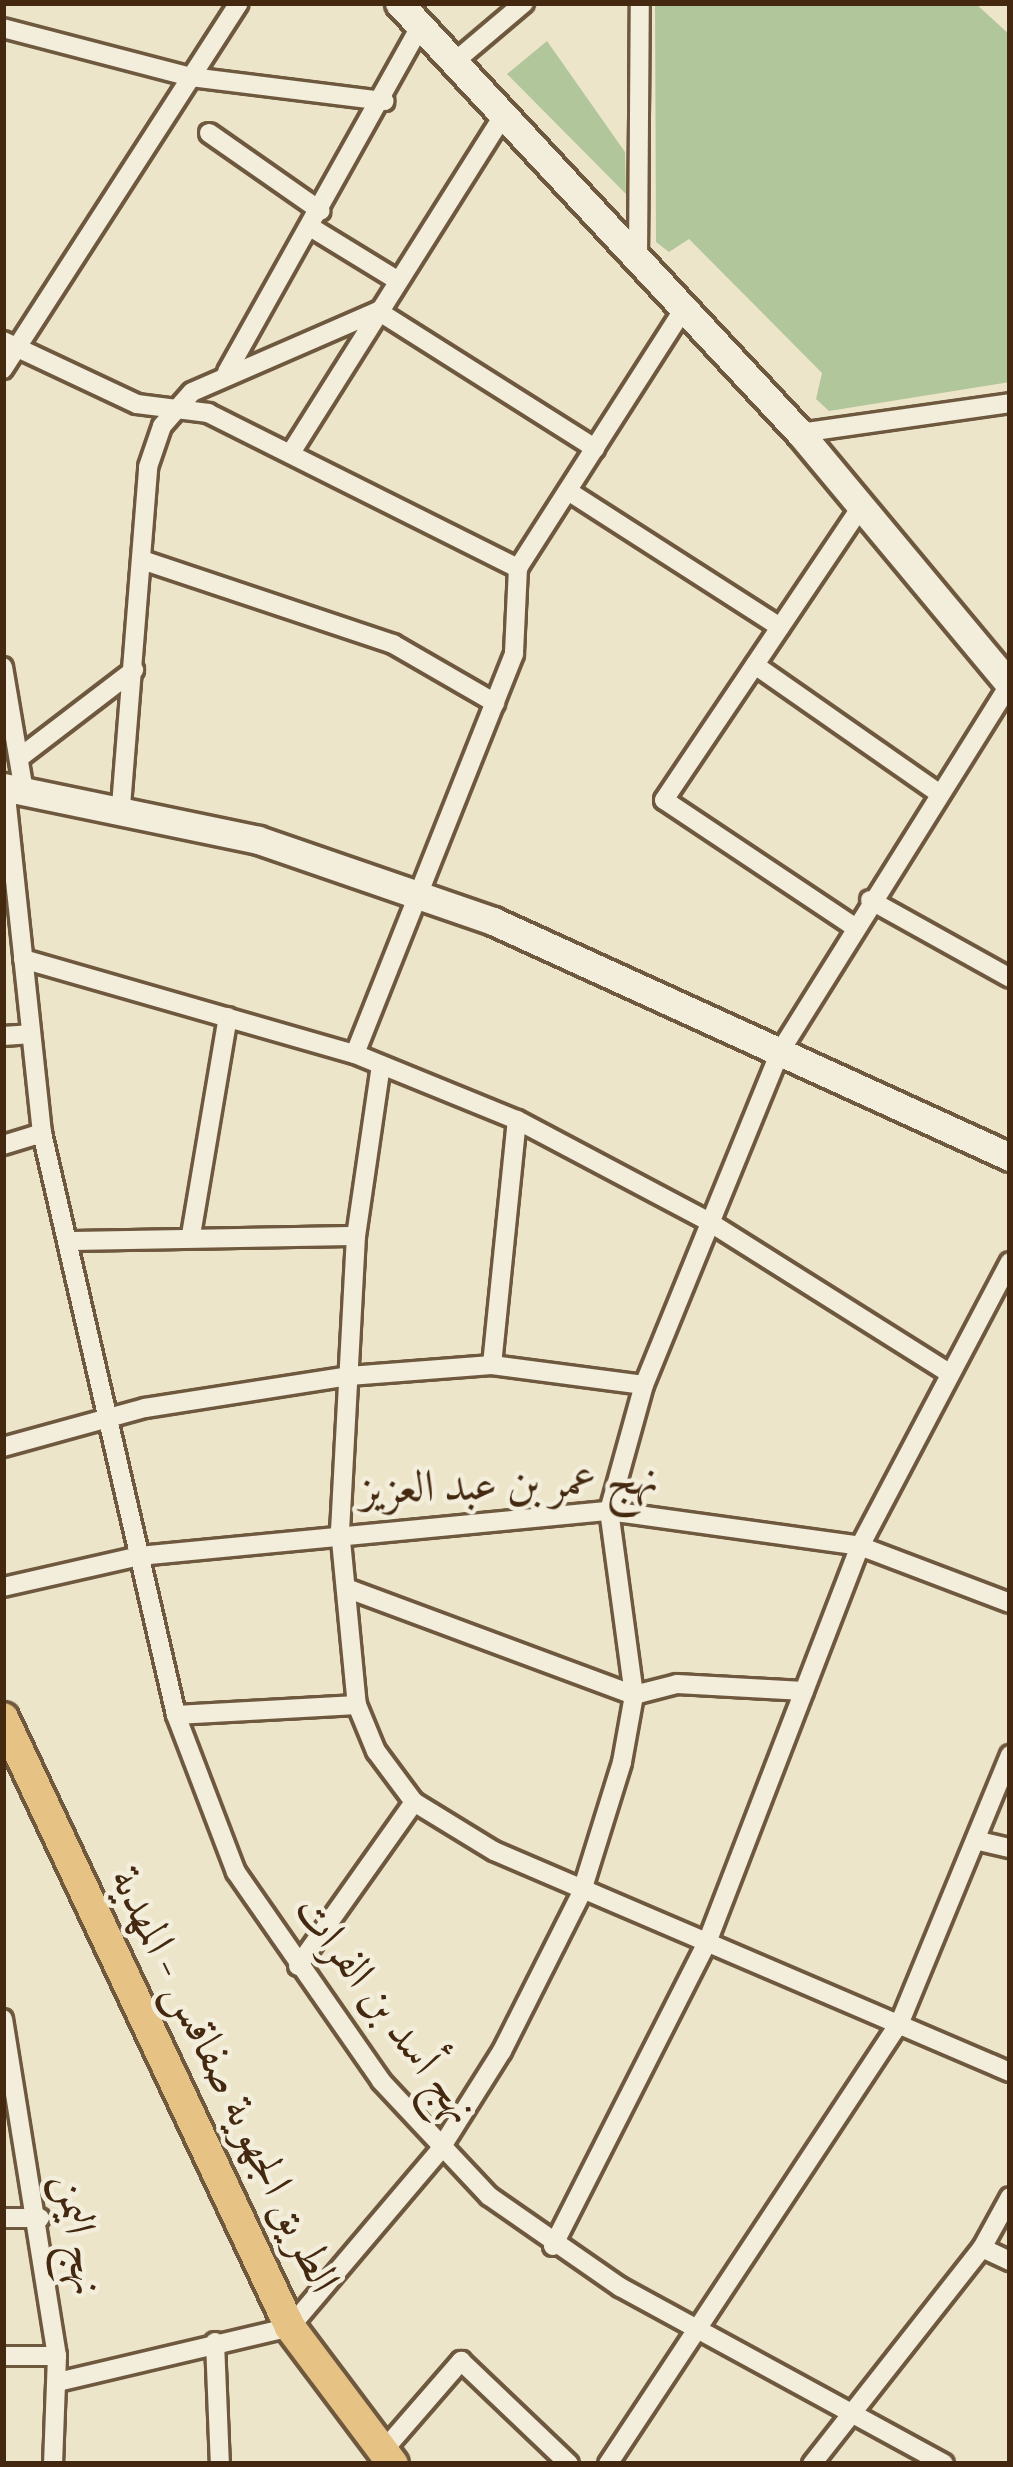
<!DOCTYPE html>
<meta charset="utf-8">
<style>
body{margin:0}
#map{position:relative;width:1013px;height:2467px;overflow:hidden;background:#ede5c9;font-family:"Libre Bodoni",Amiri,serif}
div>[style]{position:absolute}
[style*='--x']{left:calc(var(--x)*1px);top:calc(var(--y)*1px);width:calc(var(--w)*1px);rotate:calc(var(--a)*1deg)}
.green>*{inset:0;background:#b2c69b}
.roads{filter:drop-shadow(3px 0 #6e583e) drop-shadow(-3px 0 #6e583e) drop-shadow(0 3px #6e583e) drop-shadow(0 -3px #6e583e)}
.street>*{height:18px;margin:-9px;padding:0 9px;transform-origin:9px;border-radius:9px;background:#f3eedc}
.secondary>*{height:27px;margin:-13.5px;padding:0 13.5px;transform-origin:13.5px;border-radius:13.5px;background:#f3eedc}
.primary>*{height:30px;margin:-15px;padding:0 15px;transform-origin:15px;border-radius:15px;background:#e6c284}
span{translate:-50% -50%;white-space:nowrap;text-align:center;line-height:1.15;-webkit-text-stroke:9px #f3eedc;paint-order:stroke}
.street-label{font-size:45px;color:#442910}
.frame{position:absolute;inset:0;border:6px solid #442910;pointer-events:none}
</style>
<div id="map">
<div class="green">
<div style="clip-path:polygon(655px 3px,975px 3px,1010px 35px,1010px 382px,829px 411px,816px 399px,822px 373px,689px 239px,669px 252px,656px 242px)"></div>
<div style="clip-path:polygon(547px 41px,625px 152px,626px 194px,507px 74px)"></div>
</div>
<div class="roads">
<div class="street">
<div style="--x:3;--y:28;--w:194;--a:14.6"></div>
<div style="--x:191;--y:77;--w:195;--a:7.1"></div>
<div style="--x:453;--y:63;--w:93;--a:-40.2"></div>
<div style="--x:209;--y:133;--w:136;--a:34.9"></div>
<div style="--x:312;--y:228;--w:100;--a:31.5"></div>
<div style="--x:638;--y:260;--w:257;--a:-89.6"></div>
<div style="--x:3;--y:341;--w:148;--a:25.2"></div>
<div style="--x:137;--y:404;--w:72;--a:7.2"></div>
<div style="--x:208;--y:413;--w:347;--a:26.6"></div>
<div style="--x:518;--y:568;--w:86;--a:92.7"></div>
<div style="--x:514;--y:654;--w:430;--a:111.7"></div>
<div style="--x:3;--y:369;--w:435;--a:-57.2"></div>
<div style="--x:227;--y:372;--w:396;--a:-60.8"></div>
<div style="--x:800;--y:433;--w:212;--a:-8.1"></div>
<div style="--x:292;--y:451;--w:395;--a:-57.8"></div>
<div style="--x:568;--y:491;--w:252;--a:32.7"></div>
<div style="--x:145;--y:561;--w:262;--a:18.5"></div>
<div style="--x:393;--y:644;--w:118;--a:30"></div>
<div style="--x:518;--y:568;--w:308;--a:-57.4"></div>
<div style="--x:755;--y:665;--w:222;--a:34.9"></div>
<div style="--x:3;--y:667;--w:126;--a:80.4"></div>
<div style="--x:19;--y:758;--w:145;--a:-37.4"></div>
<div style="--x:5;--y:787;--w:348;--a:83.9"></div>
<div style="--x:42;--y:1133;--w:597;--a:77.03"></div>
<div style="--x:176;--y:1715;--w:168;--a:69.1"></div>
<div style="--x:236;--y:1872;--w:254;--a:55.2"></div>
<div style="--x:381;--y:2081;--w:158;--a:46.8"></div>
<div style="--x:489;--y:2196;--w:160;--a:34.8"></div>
<div style="--x:620;--y:2287;--w:369;--a:28.6"></div>
<div style="--x:121;--y:806;--w:340;--a:-85.4"></div>
<div style="--x:148;--y:467;--w:43;--a:-71.1"></div>
<div style="--x:162;--y:426;--w:45;--a:-48.6"></div>
<div style="--x:192;--y:392;--w:203;--a:-23.5"></div>
<div style="--x:378;--y:311;--w:257;--a:32.3"></div>
<div style="--x:870;--y:900;--w:160;--a:29.1"></div>
<div style="--x:853;--y:926;--w:227;--a:-146.3"></div>
<div style="--x:664;--y:800;--w:353;--a:-56.1"></div>
<div style="--x:23;--y:959;--w:345;--a:16"></div>
<div style="--x:355;--y:1054;--w:175;--a:22.2"></div>
<div style="--x:517;--y:1120;--w:214;--a:27.9"></div>
<div style="--x:706;--y:1220;--w:285;--a:32.2"></div>
<div style="--x:3;--y:1036;--w:26;--a:-4"></div>
<div style="--x:381;--y:1065;--w:173;--a:98.3"></div>
<div style="--x:356;--y:1236;--w:294;--a:93.1"></div>
<div style="--x:340;--y:1530;--w:176;--a:84.5"></div>
<div style="--x:357;--y:1705;--w:50;--a:67.6"></div>
<div style="--x:376;--y:1751;--w:64;--a:53.3"></div>
<div style="--x:414;--y:1802;--w:94;--a:31.5"></div>
<div style="--x:494;--y:1851;--w:561;--a:23.19"></div>
<div style="--x:3;--y:1145;--w:41;--a:-17.1"></div>
<div style="--x:191;--y:1235;--w:221;--a:-80.4"></div>
<div style="--x:68;--y:1241;--w:288;--a:-1"></div>
<div style="--x:492;--y:1365;--w:246;--a:-84.2"></div>
<div style="--x:3;--y:1447;--w:147;--a:-15.4"></div>
<div style="--x:145;--y:1408;--w:206;--a:-8.9"></div>
<div style="--x:349;--y:1376;--w:143;--a:-4.4"></div>
<div style="--x:492;--y:1365;--w:153;--a:7.5"></div>
<div style="--x:3;--y:1587;--w:139;--a:-12.8"></div>
<div style="--x:139;--y:1556;--w:472;--a:-5.5"></div>
<div style="--x:609;--y:1511;--w:253;--a:7.9"></div>
<div style="--x:860;--y:1546;--w:160;--a:20.8"></div>
<div style="--x:346;--y:1588;--w:307;--a:20.4"></div>
<div style="--x:634;--y:1695;--w:44;--a:-14.3"></div>
<div style="--x:677;--y:1684;--w:127;--a:3.2"></div>
<div style="--x:176;--y:1715;--w:181;--a:-3.2"></div>
<div style="--x:979;--y:1841;--w:32;--a:13"></div>
<div style="--x:298;--y:1966;--w:201;--a:-54.7"></div>
<div style="--x:3;--y:2019;--w:341;--a:80.9"></div>
<div style="--x:57;--y:2356;--w:108;--a:92.1"></div>
<div style="--x:3;--y:2218;--w:37;--a:0"></div>
<div style="--x:553;--y:2246;--w:338;--a:-63.1"></div>
<div style="--x:706;--y:1945;--w:428;--a:-68.9"></div>
<div style="--x:860;--y:1546;--w:321;--a:-62.2"></div>
<div style="--x:982;--y:2248;--w:31;--a:25"></div>
<div style="--x:215;--y:2342;--w:122;--a:87.7"></div>
<div style="--x:3;--y:2356;--w:54;--a:0"></div>
<div style="--x:58;--y:2382;--w:238;--a:-13.3"></div>
<div style="--x:290;--y:2327;--w:231;--a:-49.7"></div>
<div style="--x:439;--y:2151;--w:118;--a:-57.8"></div>
<div style="--x:502;--y:2051;--w:176;--a:-63.3"></div>
<div style="--x:581;--y:1894;--w:138;--a:-72.7"></div>
<div style="--x:622;--y:1762;--w:68;--a:-79.8"></div>
<div style="--x:634;--y:1695;--w:186;--a:-97.7"></div>
<div style="--x:609;--y:1511;--w:131;--a:-74.5"></div>
<div style="--x:644;--y:1385;--w:362;--a:-67.8"></div>
<div style="--x:781;--y:1050;--w:430;--a:-58"></div>
<div style="--x:382;--y:2452;--w:121;--a:-49"></div>
<div style="--x:461;--y:2361;--w:149;--a:43.6"></div>
<div style="--x:608;--y:2464;--w:530;--a:-56.55"></div>
<div style="--x:900;--y:2022;--w:289;--a:-67.6"></div>
<div style="--x:812;--y:2464;--w:275;--a:-51.8"></div>
<div style="--x:982;--y:2248;--w:58;--a:-61.2"></div>
</div>
<div class="secondary">
<div style="--x:399;--y:3;--w:588;--a:47"></div>
<div style="--x:800;--y:433;--w:328;--a:50.2"></div>
<div style="--x:3;--y:787;--w:260;--a:11.7"></div>
<div style="--x:258;--y:840;--w:249;--a:19"></div>
<div style="--x:493;--y:921;--w:568;--a:24.54"></div>
</div>
<div class="primary">
<div style="--x:3;--y:1718;--w:673;--a:64.77"></div>
<div style="--x:290;--y:2327;--w:171;--a:53.1"></div>
</div>
</div>
<div class="street-label">
<span style="left:509px;top:1485px;rotate:-2deg">نهج عمر بن عبد العزيز</span>
<span style="left:385px;top:2010px;rotate:53deg">نهج أسد بن الفرات</span>
<span style="left:224px;top:2080px;rotate:64deg">الطريق الجهوية صفاقس - المهدية</span>
<span style="left:79px;top:2235px;rotate:82deg">نهج اليمن</span>
</div>
<div class="frame"></div>
</div>
